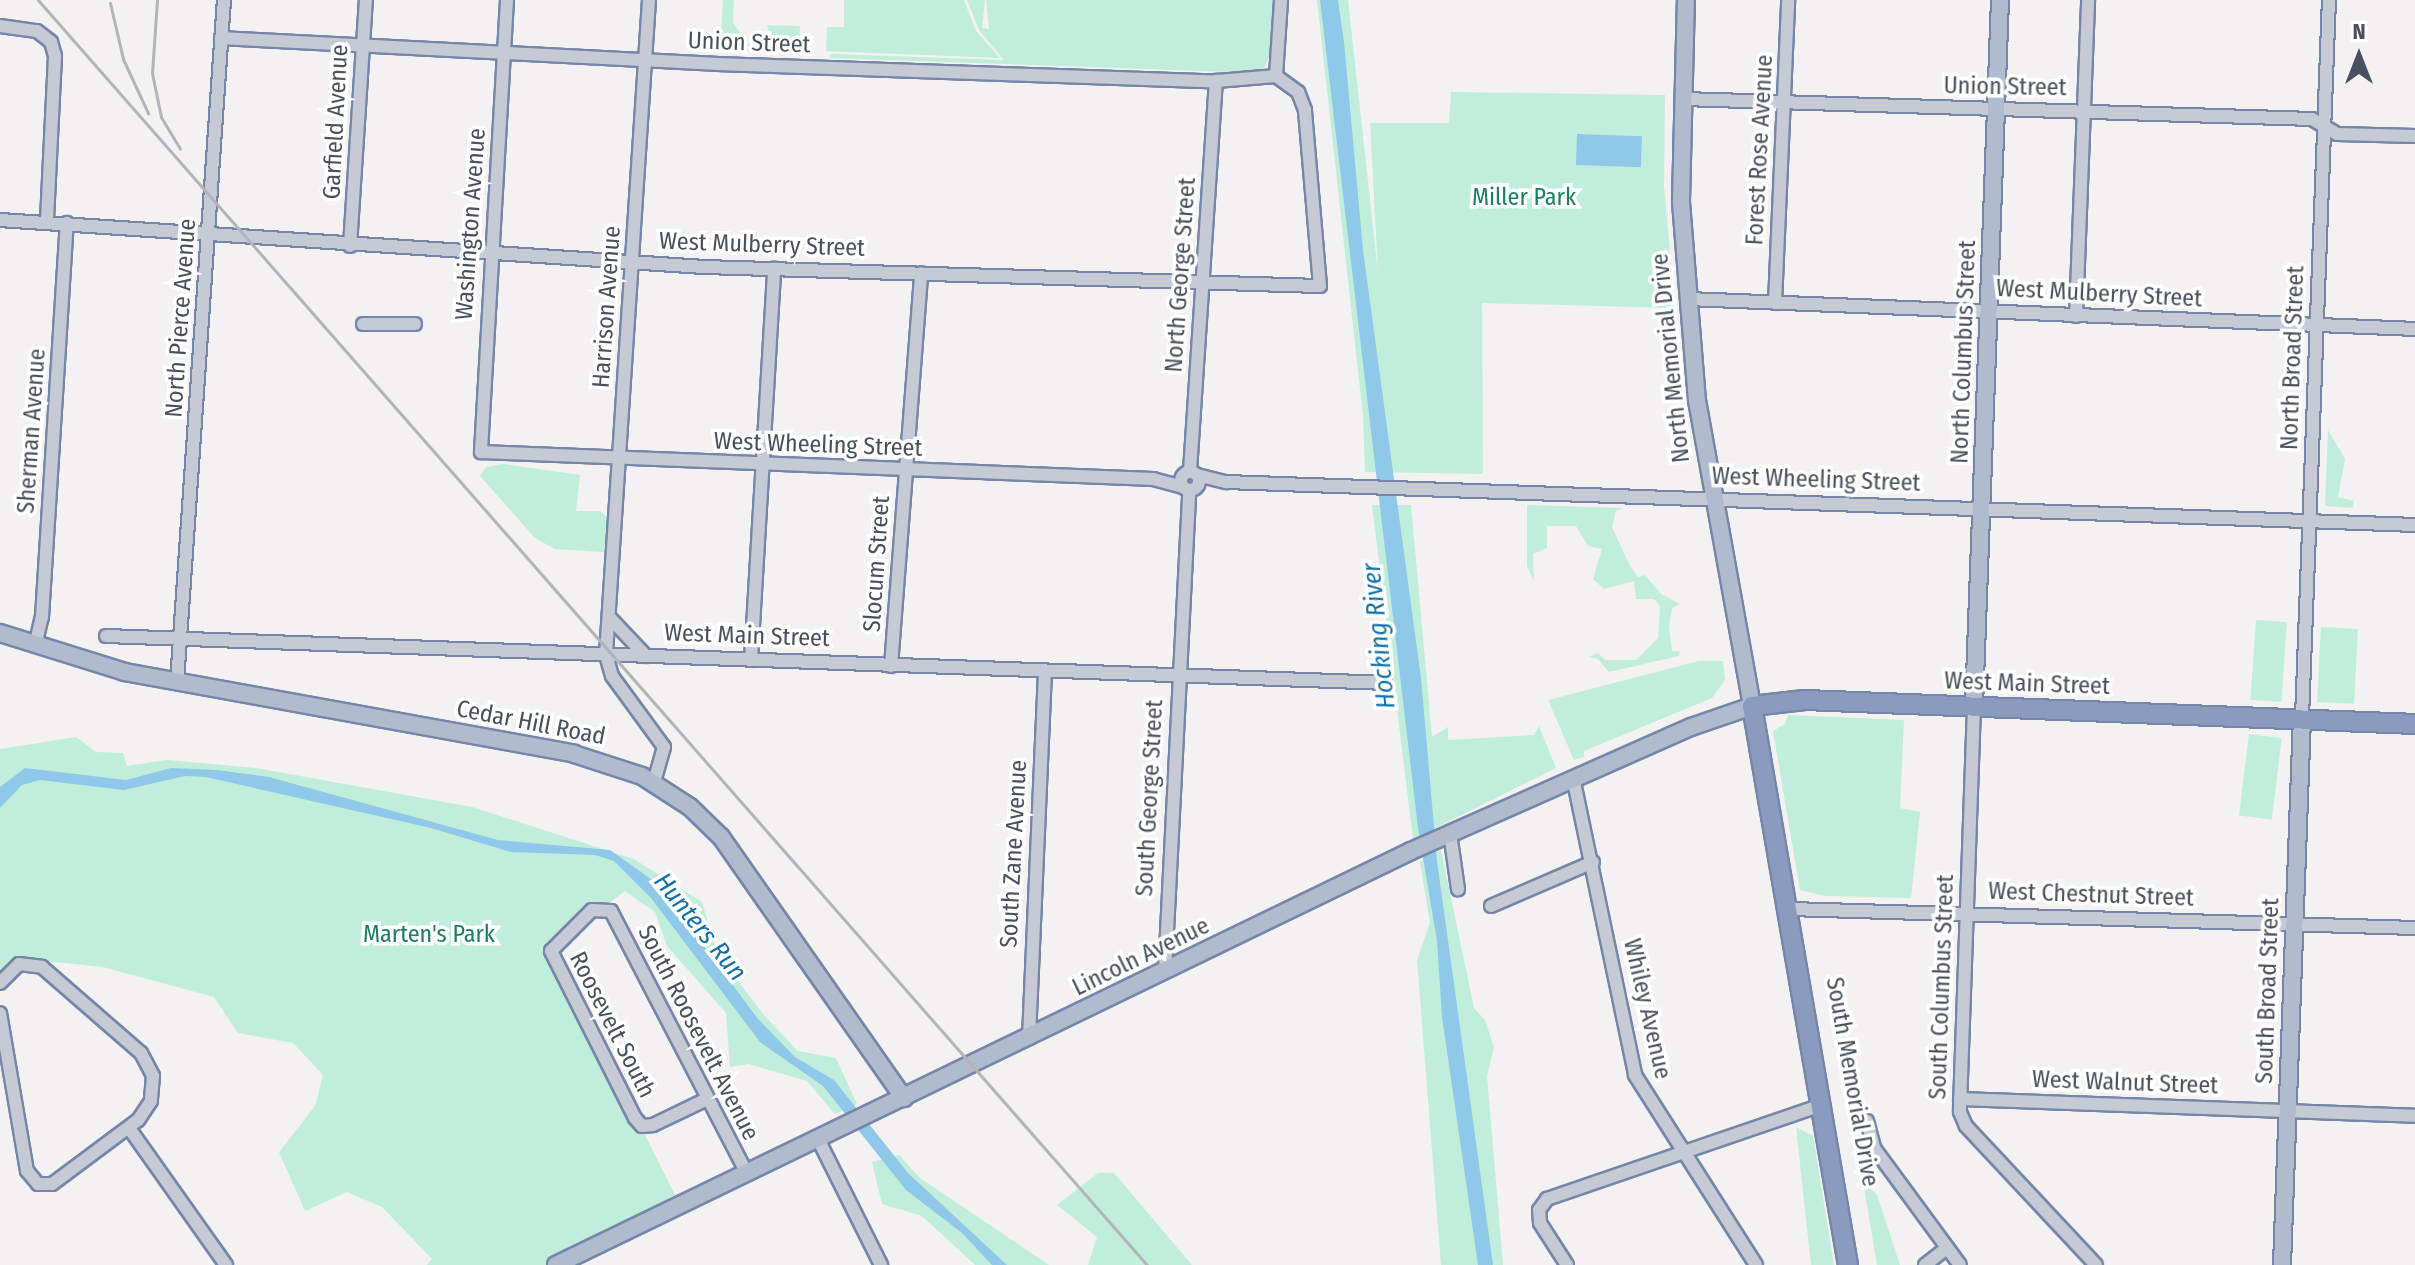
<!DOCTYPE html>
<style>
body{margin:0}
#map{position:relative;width:2415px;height:1265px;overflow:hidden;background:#f3f1f1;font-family:"Fira Sans Condensed",sans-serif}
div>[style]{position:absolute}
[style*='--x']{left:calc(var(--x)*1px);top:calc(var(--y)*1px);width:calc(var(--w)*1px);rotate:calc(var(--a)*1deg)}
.green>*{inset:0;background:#c1eeda;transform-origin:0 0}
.water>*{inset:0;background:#90c8e9;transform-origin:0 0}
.roads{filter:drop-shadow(2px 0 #7586a9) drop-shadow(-2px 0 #7586a9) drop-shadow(0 2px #7586a9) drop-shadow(0 -2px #7586a9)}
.minor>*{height:12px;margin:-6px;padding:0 6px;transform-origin:6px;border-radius:6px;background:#c5cad5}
.minor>.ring{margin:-6px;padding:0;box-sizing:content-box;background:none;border:12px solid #c5cad5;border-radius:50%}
.major>*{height:16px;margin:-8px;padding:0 8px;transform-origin:8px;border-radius:8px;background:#b1bbce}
.highway>*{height:18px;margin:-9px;padding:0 9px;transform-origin:9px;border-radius:9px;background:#8a9bbd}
.rail>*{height:3px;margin:-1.5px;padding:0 1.5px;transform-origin:1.5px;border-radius:1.5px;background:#b3b4ba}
span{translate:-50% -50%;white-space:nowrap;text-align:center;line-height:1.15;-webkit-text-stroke:7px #fff;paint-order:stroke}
.street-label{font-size:24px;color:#49505d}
.park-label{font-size:24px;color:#1b7e5c}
.water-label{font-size:26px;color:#1170a8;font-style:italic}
.north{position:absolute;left:2319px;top:16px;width:80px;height:80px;-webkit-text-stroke:6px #fff;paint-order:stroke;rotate:0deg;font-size:22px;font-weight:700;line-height:32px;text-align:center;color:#49505d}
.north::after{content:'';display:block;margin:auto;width:28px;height:36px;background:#49505d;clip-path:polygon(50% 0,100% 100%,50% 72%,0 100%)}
</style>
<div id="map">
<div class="green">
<div style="clip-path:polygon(723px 0,734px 0,733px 23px,754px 51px,720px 50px)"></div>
<div style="clip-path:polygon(844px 0,964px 0,976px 31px,1000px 58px,826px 51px,827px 27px,844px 27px)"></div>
<div style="clip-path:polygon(967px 0,985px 0,982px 28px,989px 29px,986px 0,1275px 0,1272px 50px,1262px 73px,830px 58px,830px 54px,1004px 60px,979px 30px)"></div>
<div style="clip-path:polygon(1317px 0,1348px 0,1378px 272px,1370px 123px,1449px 123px,1451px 92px,1665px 95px,1664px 186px,1675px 308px,1482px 303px,1483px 474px,1365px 472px,1363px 416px)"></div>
<div style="clip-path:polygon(767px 25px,800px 26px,799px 50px,774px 49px)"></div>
<div style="clip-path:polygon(2328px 430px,2345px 459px,2338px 497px,2354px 501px,2353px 508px,2325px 506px)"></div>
<div style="clip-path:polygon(503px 464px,580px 475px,576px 511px,600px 511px,607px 517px,604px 552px,555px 549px,535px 538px,480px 476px,486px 467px)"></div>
<div style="clip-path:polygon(1372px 505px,1411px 505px,1432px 737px,1448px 727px,1448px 740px,1534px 735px,1539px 726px,1556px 768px,1413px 839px)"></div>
<div style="clip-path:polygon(1527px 505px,1623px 508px,1616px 511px,1612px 527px,1629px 564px,1638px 577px,1645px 575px,1661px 594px,1680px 604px,1672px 608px,1669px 627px,1672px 651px,1680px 652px,1679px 656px,1609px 672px,1598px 659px,1588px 657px,1598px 653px,1605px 660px,1636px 660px,1658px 638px,1660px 606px,1654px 599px,1636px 599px,1634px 581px,1604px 589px,1593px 579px,1602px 549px,1588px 546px,1576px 526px,1547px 526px,1547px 548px,1533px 554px,1534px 581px,1527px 566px)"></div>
<div style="left:2256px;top:620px;width:31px;height:80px;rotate:4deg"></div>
<div style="left:2321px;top:627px;width:37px;height:75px;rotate:3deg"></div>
<div style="clip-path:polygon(1699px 661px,1723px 661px,1725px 680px,1712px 698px,1584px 751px,1584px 757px,1574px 760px,1548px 700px)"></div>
<div style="clip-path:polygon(1788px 715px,1904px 720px,1900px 808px,1920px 812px,1911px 898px,1825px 896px,1800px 890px,1773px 731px,1785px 724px)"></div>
<div style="left:2249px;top:734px;width:33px;height:82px;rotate:7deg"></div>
<div style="clip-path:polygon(76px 737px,96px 752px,123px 753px,127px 766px,167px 760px,256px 768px,472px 807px,634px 859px,702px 902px,717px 954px,764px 1015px,798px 1051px,836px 1058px,857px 1104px,835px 1114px,807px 1081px,748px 1064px,730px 1067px,726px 1013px,667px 946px,655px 912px,625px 891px,551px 947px,680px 1205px,556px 1265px,427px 1265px,432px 1259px,382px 1207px,347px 1192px,305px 1211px,279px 1152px,315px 1106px,323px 1075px,293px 1043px,238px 1033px,214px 997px,103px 967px,24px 959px,0 973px,0 749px)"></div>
<div style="clip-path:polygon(1441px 850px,1474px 1008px,1485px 1020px,1494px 1047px,1487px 1076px,1503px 1265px,1441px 1265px,1417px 960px,1430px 923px,1420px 862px)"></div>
<div style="clip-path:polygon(1796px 1127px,1813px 1136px,1834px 1265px,1811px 1265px)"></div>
<div style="clip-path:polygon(899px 1155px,920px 1178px,1049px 1265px,975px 1265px,922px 1216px,882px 1204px,872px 1162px)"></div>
<div style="clip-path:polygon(1098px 1173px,1114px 1173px,1192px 1265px,1088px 1265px,1097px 1237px,1057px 1205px)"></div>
<div style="clip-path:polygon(1863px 1181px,1877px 1195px,1900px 1265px,1877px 1265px)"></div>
</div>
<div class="water">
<div style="clip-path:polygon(1320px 0,1338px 0,1344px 42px,1363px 250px,1421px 678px,1437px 861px,1493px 1265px,1478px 1265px,1442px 1017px,1437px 941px,1418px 828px)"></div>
<div style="left:1577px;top:134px;width:65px;height:31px;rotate:2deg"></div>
<div style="clip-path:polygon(25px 768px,126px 780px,171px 768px,217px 770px,269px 777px,498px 840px,610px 850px,658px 884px,758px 1019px,795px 1057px,834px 1080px,908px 1173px,1007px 1265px,992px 1265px,962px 1233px,906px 1190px,823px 1086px,760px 1042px,651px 898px,614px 861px,595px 855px,511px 852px,431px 828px,206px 777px,185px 776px,124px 790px,40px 780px,22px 785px,0 808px,0 787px)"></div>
</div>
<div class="roads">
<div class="minor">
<div style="--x:507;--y:0;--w:453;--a:93.3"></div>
<div style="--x:481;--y:452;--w:673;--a:2.3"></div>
<div style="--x:1153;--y:479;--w:31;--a:15"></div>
<div style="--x:649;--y:0;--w:656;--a:93.76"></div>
<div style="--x:606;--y:655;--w:22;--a:74"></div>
<div style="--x:612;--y:676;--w:88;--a:53.8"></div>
<div style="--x:664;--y:747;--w:37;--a:106"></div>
<div style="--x:0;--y:26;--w:37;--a:8"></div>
<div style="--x:37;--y:31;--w:18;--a:38"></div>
<div style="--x:51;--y:42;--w:15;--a:74"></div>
<div style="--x:55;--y:56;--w:166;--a:92.8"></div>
<div style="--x:221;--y:38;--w:497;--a:3"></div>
<div style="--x:717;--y:64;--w:499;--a:2"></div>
<div style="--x:1216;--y:81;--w:60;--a:-4.8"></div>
<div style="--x:1276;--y:76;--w:76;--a:-86.2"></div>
<div style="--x:1683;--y:99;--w:629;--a:1.82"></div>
<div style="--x:2312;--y:119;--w:29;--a:31"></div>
<div style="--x:2337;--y:134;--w:78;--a:1.5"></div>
<div style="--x:0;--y:220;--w:706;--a:3.82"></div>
<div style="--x:704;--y:267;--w:616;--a:1.77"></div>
<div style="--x:1320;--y:286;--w:177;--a:-94.9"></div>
<div style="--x:1305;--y:110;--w:19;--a:-111"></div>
<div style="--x:1298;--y:92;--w:27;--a:-144"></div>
<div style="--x:350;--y:246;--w:247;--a:-86.3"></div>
<div style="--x:1688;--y:299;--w:728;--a:2.36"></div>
<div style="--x:1775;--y:303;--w:303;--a:-87.5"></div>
<div style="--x:2076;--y:316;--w:316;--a:-87.8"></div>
<div style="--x:363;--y:324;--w:52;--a:0"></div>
<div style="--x:1190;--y:471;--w:391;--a:-86.2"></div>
<div class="ring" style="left:1181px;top:472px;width:6px;height:6px"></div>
<div style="--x:1197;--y:475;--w:30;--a:14"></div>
<div style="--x:1226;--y:482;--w:1190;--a:2.07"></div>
<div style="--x:609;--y:617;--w:54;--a:46.5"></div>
<div style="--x:106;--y:636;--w:1280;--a:2.1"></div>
<div style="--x:36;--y:642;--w:26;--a:-77"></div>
<div style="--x:42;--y:617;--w:395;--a:-86.4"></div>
<div style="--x:751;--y:660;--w:392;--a:-86.6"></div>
<div style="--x:891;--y:666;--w:394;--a:-85.6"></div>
<div style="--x:177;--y:682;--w:684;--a:-86.06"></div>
<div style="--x:1974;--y:706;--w:406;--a:92"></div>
<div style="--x:1960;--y:1112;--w:15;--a:67"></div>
<div style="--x:1966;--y:1126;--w:190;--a:46.9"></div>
<div style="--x:2302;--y:718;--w:719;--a:-87.85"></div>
<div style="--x:1574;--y:782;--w:299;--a:78.2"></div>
<div style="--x:1635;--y:1075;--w:225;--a:57.5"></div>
<div style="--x:1450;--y:833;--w:57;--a:81.9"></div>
<div style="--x:1491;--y:906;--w:111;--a:-23.3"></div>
<div style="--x:1790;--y:909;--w:625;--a:1.74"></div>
<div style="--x:1165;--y:971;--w:482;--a:-87.1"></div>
<div style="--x:0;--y:983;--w:27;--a:-45"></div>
<div style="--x:19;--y:964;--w:23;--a:7"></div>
<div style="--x:42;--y:967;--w:131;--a:41"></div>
<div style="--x:141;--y:1053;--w:26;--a:62"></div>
<div style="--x:153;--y:1076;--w:25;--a:95"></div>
<div style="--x:151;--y:1101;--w:23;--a:124"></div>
<div style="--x:138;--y:1120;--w:107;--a:143.3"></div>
<div style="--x:52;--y:1184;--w:14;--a:180"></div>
<div style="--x:38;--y:1184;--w:17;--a:-130"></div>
<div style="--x:27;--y:1171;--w:160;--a:-99.7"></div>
<div style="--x:1029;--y:1038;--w:365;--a:-87.5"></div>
<div style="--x:1960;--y:1099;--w:455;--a:2.1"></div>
<div style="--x:705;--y:1100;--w:58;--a:154.3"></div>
<div style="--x:653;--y:1125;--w:11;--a:175"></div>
<div style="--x:642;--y:1126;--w:11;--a:-131"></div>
<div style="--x:635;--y:1118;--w:187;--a:-116.7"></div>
<div style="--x:551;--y:951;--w:58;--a:-45"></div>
<div style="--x:592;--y:910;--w:19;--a:3"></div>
<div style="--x:611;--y:911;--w:295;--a:62.6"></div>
<div style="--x:1867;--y:1121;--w:28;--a:75"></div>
<div style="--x:1874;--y:1148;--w:145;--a:53.7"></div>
<div style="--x:129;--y:1128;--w:168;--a:54.7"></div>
<div style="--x:818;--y:1139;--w:141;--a:63.4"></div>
<div style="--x:1567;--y:1265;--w:50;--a:-122.7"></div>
<div style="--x:1540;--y:1223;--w:13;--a:-94"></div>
<div style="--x:1539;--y:1210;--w:14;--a:-54"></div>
<div style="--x:1547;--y:1199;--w:287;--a:-18.9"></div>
<div style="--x:1925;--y:1265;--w:28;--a:-38"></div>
</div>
<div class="major">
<div style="--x:0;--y:633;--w:131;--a:17.3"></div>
<div style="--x:125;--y:672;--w:456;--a:10.3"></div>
<div style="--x:574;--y:754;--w:71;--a:17.9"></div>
<div style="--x:642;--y:776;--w:57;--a:32.9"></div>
<div style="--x:690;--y:807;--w:43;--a:44.1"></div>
<div style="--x:721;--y:837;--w:319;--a:55"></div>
<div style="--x:1974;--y:706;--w:706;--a:-87.89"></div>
<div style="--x:556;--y:1265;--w:950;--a:-25.84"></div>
<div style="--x:1411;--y:851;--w:306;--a:-23.9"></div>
<div style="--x:1691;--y:727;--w:65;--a:-19"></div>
<div style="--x:1752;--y:706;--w:310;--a:-100.2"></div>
<div style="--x:1697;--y:401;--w:201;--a:-94.6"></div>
<div style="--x:1681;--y:201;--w:201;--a:-88.6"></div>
<div style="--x:2282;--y:1265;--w:547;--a:-87.91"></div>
</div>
<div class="highway">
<div style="--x:1848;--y:1265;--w:567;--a:-99.74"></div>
<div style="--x:1752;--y:706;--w:53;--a:-6.5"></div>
<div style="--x:1805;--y:700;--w:610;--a:2.25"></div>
</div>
</div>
<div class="rail">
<div style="--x:38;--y:0;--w:1682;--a:48.76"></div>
<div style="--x:157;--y:0;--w:73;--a:93.9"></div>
<div style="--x:152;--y:73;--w:45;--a:78.4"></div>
<div style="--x:161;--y:117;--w:37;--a:59"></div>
<div style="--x:110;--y:3;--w:57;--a:76.9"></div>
<div style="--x:123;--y:59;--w:60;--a:65.2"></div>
</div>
<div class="street-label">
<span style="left:749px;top:43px;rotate:2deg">Union Street</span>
<span style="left:2005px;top:87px;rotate:1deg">Union Street</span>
<span style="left:336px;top:122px;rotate:-87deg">Garfield Avenue</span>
<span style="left:1760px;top:150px;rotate:-87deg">Forest Rose Avenue</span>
<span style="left:471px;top:224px;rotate:-86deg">Washington Avenue</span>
<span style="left:762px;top:245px;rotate:2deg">West Mulberry Street</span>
<span style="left:1181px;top:275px;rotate:-86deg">North George Street</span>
<span style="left:2099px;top:294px;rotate:3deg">West Mulberry Street</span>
<span style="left:607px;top:307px;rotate:-86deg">Harrison Avenue</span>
<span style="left:181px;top:318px;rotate:-86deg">North Pierce Avenue</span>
<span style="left:1964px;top:352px;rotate:-88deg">North Columbus Street</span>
<span style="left:1671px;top:358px;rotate:-96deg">North Memorial Drive</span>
<span style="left:2293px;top:358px;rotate:-88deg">North Broad Street</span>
<span style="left:32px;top:431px;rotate:-86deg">Sherman Avenue</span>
<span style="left:818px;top:445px;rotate:2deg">West Wheeling Street</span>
<span style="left:1816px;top:480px;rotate:2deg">West Wheeling Street</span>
<span style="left:877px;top:564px;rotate:-86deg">Slocum Street</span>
<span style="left:747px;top:636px;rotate:2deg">West Main Street</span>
<span style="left:2027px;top:684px;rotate:2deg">West Main Street</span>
<span style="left:531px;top:723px;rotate:11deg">Cedar Hill Road</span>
<span style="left:1150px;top:798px;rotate:-87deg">South George Street</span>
<span style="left:1014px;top:854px;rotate:-87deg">South Zane Avenue</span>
<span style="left:2091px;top:895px;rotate:2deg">West Chestnut Street</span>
<span style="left:1141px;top:957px;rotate:-26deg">Lincoln Avenue</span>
<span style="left:1942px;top:987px;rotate:-88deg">South Columbus Street</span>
<span style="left:2268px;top:991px;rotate:-88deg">South Broad Street</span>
<span style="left:1647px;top:1009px;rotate:77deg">Whiley Avenue</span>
<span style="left:612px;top:1025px;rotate:63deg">Roosevelt South</span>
<span style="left:698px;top:1033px;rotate:63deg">South Roosevelt Avenue</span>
<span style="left:1852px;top:1082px;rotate:80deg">South Memorial Drive</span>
<span style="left:2125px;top:1083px;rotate:2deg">West Walnut Street</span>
</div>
<div class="park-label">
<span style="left:1524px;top:198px">Miller Park</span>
<span style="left:429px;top:935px">Marten's Park</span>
</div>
<div class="water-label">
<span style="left:1379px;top:636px;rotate:-96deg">Hocking River</span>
<span style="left:700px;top:927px;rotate:51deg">Hunters Run</span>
</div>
<div class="north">N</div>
</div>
